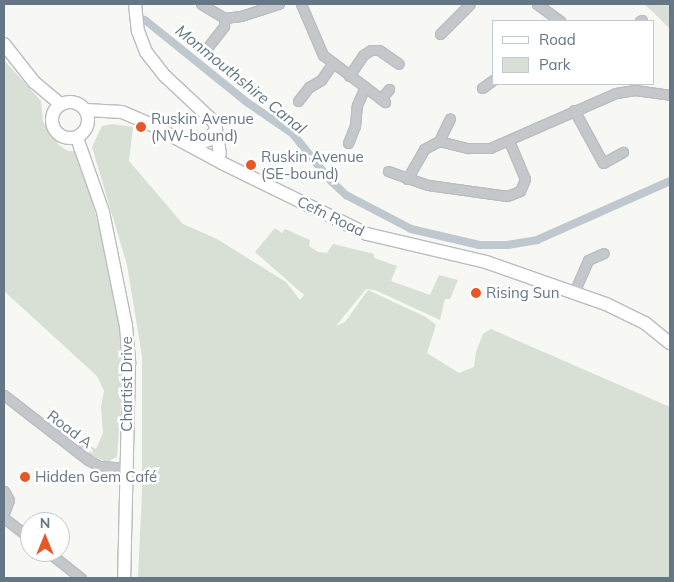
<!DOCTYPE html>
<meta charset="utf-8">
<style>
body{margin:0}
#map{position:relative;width:674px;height:582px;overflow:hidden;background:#f7f7f4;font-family:Mulish,sans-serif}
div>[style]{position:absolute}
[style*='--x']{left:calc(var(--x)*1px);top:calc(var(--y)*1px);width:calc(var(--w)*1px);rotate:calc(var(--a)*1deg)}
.green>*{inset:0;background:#d8dfd5}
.canal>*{height:8px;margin:-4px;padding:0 4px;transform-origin:4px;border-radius:4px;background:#bfc8ce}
.roads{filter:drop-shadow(1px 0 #b9bdc2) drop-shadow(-1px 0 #b9bdc2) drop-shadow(0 1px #b9bdc2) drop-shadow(0 -1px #b9bdc2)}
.street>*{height:9px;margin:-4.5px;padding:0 4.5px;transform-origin:4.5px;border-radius:4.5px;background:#c4c8cb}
.secondary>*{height:12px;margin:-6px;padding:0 6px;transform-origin:6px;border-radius:6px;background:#fff}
.secondary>.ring{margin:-6px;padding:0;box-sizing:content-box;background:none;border:12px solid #fff;border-radius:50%}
.dots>*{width:14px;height:14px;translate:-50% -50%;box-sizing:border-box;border:2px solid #fff;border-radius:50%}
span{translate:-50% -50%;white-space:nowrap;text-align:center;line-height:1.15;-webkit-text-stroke:5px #fff;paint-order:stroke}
.poi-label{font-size:15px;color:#657686}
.left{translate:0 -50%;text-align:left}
.street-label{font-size:15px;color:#657686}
.water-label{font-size:16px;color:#617782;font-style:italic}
.frame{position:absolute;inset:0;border:5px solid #657686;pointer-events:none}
.legend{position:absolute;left:492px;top:20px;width:162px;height:65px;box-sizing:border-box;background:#fff;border:1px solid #c1c8cf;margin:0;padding:6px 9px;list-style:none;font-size:15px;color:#657686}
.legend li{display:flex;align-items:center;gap:10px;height:25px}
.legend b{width:25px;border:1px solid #c1c8cf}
.north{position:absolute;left:20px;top:512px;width:50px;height:50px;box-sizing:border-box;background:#fff;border:1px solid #c1c8cf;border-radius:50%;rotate:0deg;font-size:14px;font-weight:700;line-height:20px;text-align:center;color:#657686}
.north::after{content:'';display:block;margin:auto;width:18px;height:22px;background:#e75924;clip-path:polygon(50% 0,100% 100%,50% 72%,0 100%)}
</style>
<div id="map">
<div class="green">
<div style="clip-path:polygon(644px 4px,670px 4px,670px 29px,654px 13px)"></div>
<div style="clip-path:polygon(4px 60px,41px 101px,43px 122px,59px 145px,68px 151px,79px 151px,110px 270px,122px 340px,121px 401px,117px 457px,107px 462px,90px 455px,51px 425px,96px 449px,103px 433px,101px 407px,104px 391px,97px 376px,4px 291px)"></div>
<div style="clip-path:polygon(112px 124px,133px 127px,129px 161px,183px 224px,217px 239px,286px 282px,300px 300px,304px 295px,255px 252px,275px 228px,282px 233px,285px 229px,310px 240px,309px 246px,318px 252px,327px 253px,333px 244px,374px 254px,374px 258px,397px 266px,391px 281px,430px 295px,439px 275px,458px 280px,450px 299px,445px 299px,440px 320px,375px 290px,366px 289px,336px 326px,345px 322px,368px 290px,426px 317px,436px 325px,427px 353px,459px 373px,474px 367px,476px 352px,483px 334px,491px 329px,670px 407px,670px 578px,138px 578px,142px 492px,142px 356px,127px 265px,92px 147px,102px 126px)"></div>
</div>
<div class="canal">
<div style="--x:145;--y:20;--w:132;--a:38.9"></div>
<div style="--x:248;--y:103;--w:53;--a:34.3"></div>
<div style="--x:292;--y:133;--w:62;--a:50.9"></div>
<div style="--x:331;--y:181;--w:21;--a:43"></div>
<div style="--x:346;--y:195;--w:73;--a:27.6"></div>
<div style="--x:411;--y:229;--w:70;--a:13.2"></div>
<div style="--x:479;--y:245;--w:28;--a:0"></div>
<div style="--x:507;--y:245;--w:30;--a:-9"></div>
<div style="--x:537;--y:240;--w:145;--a:-23.9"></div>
</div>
<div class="roads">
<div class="street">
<div style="--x:201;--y:4;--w:27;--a:31"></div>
<div style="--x:301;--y:4;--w:56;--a:66.7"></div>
<div style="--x:323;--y:55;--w:78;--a:37.2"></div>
<div style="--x:537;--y:4;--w:29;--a:36"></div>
<div style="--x:640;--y:21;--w:2;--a:-27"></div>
<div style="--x:440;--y:34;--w:42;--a:-45"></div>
<div style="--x:207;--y:48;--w:28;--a:-52"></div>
<div style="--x:224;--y:26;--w:8;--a:-90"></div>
<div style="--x:224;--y:18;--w:17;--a:-7"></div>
<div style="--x:241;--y:16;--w:40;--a:-18"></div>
<div style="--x:349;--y:76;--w:25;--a:-56"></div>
<div style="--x:363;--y:55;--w:9;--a:-32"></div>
<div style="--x:371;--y:50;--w:8;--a:0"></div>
<div style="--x:379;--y:50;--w:24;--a:35"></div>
<div style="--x:482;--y:88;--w:14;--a:-36"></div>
<div style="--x:381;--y:99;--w:13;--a:-51"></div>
<div style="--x:298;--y:101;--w:18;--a:-52"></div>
<div style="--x:309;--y:87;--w:14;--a:-30"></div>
<div style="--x:321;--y:80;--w:19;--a:-55"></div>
<div style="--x:574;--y:110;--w:60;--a:61.3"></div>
<div style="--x:603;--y:163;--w:23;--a:-29"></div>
<div style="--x:439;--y:141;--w:30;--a:14"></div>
<div style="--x:468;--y:148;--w:22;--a:0"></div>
<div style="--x:490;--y:148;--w:137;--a:-23.6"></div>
<div style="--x:616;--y:93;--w:19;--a:-9"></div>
<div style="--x:635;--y:90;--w:35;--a:8"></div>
<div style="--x:348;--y:143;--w:18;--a:-68"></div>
<div style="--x:355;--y:126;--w:21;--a:-85"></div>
<div style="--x:357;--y:105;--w:20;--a:-66"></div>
<div style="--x:388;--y:171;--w:42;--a:19.3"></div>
<div style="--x:428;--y:185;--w:80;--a:7.9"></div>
<div style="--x:507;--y:196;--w:14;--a:-21"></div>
<div style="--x:520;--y:191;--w:13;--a:-67"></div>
<div style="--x:525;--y:179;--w:41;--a:-112.8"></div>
<div style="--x:407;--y:179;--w:34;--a:-60"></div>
<div style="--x:424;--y:149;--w:17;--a:-28"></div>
<div style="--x:439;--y:141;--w:25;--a:-64"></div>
<div style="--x:574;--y:292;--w:35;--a:-66"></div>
<div style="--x:588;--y:260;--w:17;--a:-24"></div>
<div style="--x:4;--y:395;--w:106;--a:37.7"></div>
<div style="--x:88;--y:460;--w:13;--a:27"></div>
<div style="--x:100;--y:466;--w:27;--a:4"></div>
<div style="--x:4;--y:491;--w:10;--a:61"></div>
<div style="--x:9;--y:500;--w:14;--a:111"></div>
<div style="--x:4;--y:518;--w:33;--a:38"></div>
<div style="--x:48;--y:552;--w:42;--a:38.2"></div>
</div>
<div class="secondary">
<div style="--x:135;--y:4;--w:27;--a:84"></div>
<div style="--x:138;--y:31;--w:22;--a:69"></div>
<div style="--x:146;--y:52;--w:31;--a:52"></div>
<div style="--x:165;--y:76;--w:69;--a:43.2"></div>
<div style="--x:215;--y:123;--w:31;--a:81"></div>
<div style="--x:4;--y:44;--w:48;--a:51.7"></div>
<div style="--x:34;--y:82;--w:35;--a:40"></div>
<div class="ring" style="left:52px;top:102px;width:24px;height:24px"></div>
<div style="--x:86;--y:110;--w:36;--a:3"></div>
<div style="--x:122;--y:112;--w:28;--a:23"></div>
<div style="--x:148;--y:123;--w:84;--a:28.4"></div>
<div style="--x:222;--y:163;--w:161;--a:26.1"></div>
<div style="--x:367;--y:234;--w:122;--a:13.2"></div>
<div style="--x:486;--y:262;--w:127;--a:19.3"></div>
<div style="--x:606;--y:304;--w:43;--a:26"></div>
<div style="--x:645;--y:323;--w:32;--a:39"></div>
<div style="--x:77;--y:138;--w:78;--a:70.6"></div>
<div style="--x:103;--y:212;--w:116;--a:78.6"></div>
<div style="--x:126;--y:326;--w:38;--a:85"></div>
<div style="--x:129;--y:364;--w:214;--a:91.3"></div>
<div style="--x:199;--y:144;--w:10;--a:-24"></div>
<div style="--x:208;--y:140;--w:13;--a:-51"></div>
</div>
</div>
<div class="dots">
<div style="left:141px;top:127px;background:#e75924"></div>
<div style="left:251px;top:165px;background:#e75924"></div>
<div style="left:476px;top:293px;background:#e75924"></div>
<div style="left:25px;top:477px;background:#e75924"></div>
</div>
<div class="poi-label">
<span class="left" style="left:151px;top:127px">Ruskin Avenue<br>(NW-bound)</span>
<span class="left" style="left:261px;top:165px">Ruskin Avenue<br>(SE-bound)</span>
<span class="left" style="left:486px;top:293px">Rising Sun</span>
<span class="left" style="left:35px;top:477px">Hidden Gem Café</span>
</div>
<div class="street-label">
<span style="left:331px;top:216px;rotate:26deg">Cefn Road</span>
<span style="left:127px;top:384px;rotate:-90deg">Chartist Drive</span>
<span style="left:70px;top:429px;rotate:37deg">Road A</span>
</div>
<div class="water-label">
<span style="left:241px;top:79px;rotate:39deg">Monmouthshire Canal</span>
</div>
<div class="frame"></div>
<ul class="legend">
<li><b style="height:6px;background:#fff"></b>Road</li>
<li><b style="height:14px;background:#d8dfd5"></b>Park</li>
</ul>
<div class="north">N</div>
</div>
